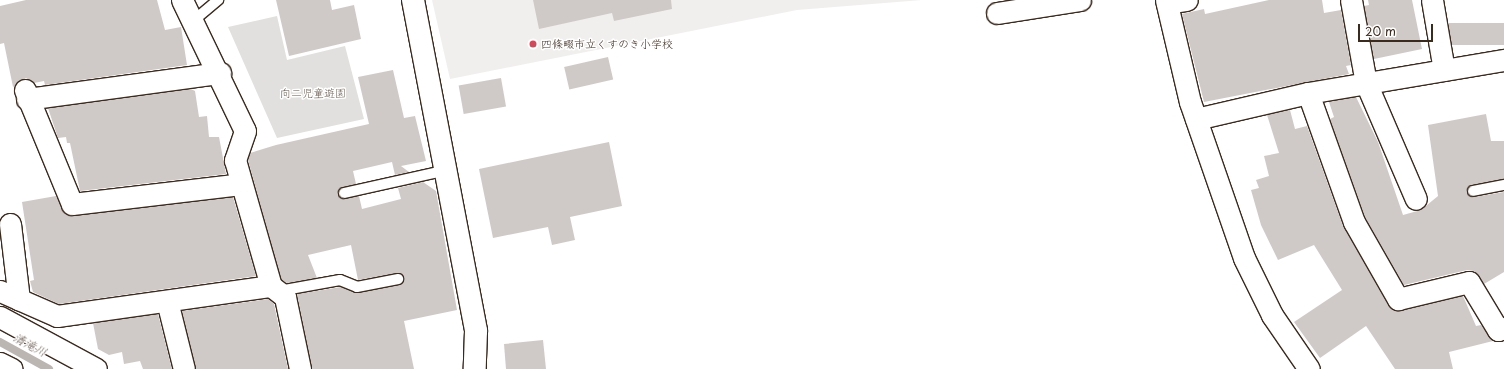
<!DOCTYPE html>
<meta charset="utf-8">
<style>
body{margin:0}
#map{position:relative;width:1504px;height:369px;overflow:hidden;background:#fff;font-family:"Playpen Sans","Klee One",sans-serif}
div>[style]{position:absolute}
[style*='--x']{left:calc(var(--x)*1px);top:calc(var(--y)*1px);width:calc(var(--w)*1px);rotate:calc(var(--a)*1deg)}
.built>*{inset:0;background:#f1efee}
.green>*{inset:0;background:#e2e0de}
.stream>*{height:8px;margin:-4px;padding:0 4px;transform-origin:4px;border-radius:4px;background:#bcb6b3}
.building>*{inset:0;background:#cfcac7;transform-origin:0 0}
.roads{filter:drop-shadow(1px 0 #3b2a1e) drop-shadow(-1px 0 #3b2a1e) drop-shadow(0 1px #3b2a1e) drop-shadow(0 -1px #3b2a1e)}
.service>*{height:10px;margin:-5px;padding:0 5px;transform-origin:5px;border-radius:5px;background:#fff}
.minor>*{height:21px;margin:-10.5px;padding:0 10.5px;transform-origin:10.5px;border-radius:10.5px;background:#fff}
.tertiary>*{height:22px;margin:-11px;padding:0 11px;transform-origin:11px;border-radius:11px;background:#fff}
.dots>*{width:11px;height:11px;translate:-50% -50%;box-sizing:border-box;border:2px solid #fff;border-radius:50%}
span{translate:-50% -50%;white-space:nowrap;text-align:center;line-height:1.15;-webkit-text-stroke:3px #fff;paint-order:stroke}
.poi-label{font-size:11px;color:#3b2a1e}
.left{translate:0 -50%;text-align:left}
.park-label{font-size:11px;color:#65584e}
.water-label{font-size:12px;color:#685b52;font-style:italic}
.scale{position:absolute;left:1358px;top:24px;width:75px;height:18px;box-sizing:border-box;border:2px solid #3b2a1e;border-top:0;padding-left:5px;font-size:12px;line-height:14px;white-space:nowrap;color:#3b2a1e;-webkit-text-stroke:3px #fff;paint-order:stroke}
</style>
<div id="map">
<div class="built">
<div style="clip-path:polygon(432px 0,922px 0,797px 10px,450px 79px)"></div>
</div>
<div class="green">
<div style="clip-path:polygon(277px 16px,287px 60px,345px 46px,364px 119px,277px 138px,228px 27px)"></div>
</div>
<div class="stream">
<div style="--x:0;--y:342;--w:56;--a:28.9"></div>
</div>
<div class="building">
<div style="clip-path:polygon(26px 0,157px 0,165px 30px,181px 27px,187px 65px,45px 85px,44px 81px,34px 83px,26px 78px,13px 87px,4px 43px,0 44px,0 6px)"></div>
<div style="clip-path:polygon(276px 0,330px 0,332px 10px,354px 5px,361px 39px,289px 56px)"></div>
<div style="clip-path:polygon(533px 0,671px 0,672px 9px,614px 21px,612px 13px,539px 29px)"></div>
<div style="clip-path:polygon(1269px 0,1322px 0,1324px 13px,1341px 10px,1351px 65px,1346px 66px,1349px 74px,1204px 102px,1182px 14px,1204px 9px,1205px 14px)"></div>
<div style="clip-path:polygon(1368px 0,1412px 0,1422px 49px,1374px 59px,1364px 6px,1369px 5px)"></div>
<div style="left:1504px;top:23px;width:22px;height:55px;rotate:90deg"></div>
<div style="left:608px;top:57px;width:23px;height:45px;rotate:77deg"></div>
<div style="clip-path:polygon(393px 70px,404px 118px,415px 116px,426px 161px,401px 166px,409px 172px,395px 175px,392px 162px,353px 171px,356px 184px,340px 188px,338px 195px,342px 199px,359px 196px,362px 209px,401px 199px,398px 188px,423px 182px,436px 191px,457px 310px,404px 321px,414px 369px,312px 369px,297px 294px,341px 287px,358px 293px,400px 285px,404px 277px,397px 273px,358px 280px,351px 245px,308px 255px,317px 278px,287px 283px,281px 279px,248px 160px,250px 153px,276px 145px,369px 124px,358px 77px)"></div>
<div style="left:501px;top:78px;width:29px;height:43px;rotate:80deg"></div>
<div style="clip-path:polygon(191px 89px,195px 91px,199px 117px,207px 116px,209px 137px,219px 137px,226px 174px,80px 191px,70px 143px,67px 143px,66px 137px,58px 138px,48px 108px)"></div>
<div style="clip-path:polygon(1356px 97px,1378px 142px,1403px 215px,1421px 210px,1438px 196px,1428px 125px,1486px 114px,1491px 141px,1504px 141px,1504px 179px,1471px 185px,1467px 192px,1474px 197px,1504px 192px,1504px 272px,1484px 284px,1474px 271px,1467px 270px,1404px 285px,1365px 217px,1330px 119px,1334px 117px,1329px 102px)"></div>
<div style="clip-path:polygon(1290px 110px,1295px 129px,1307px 126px,1343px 226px,1388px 305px,1401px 311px,1463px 296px,1476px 326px,1481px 325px,1493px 341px,1449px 352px,1453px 369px,1395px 369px,1366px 326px,1320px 358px,1294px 322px,1342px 290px,1314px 245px,1278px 260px,1261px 225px,1251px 190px,1259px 188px,1256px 180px,1269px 176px,1264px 156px,1279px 153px,1267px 115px)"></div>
<div style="clip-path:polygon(609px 142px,622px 206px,570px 217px,575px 240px,552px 245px,548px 227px,493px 238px,479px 169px)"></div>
<div style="clip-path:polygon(56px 196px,66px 214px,73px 216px,233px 197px,256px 276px,59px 304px,33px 292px,30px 281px,34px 280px,22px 202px)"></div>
<div style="clip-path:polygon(268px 299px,274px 304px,288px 369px,196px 369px,182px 311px)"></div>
<div style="clip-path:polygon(158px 314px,172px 369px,143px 369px,140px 361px,124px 364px,122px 352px,109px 355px,98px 349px,93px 323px)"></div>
<div style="clip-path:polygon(543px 340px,546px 369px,506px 369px,504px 344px)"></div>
</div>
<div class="roads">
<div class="service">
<div style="--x:193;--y:21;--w:33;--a:-40"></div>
<div style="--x:1473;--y:191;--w:32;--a:-11"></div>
<div style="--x:344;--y:193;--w:106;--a:-12.6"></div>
<div style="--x:279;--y:291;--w:62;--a:-10.2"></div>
<div style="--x:340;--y:280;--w:18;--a:22"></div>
<div style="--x:357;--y:287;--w:42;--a:-11"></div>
</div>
<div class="minor">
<div style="--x:182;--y:0;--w:145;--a:64.3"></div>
<div style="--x:245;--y:131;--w:31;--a:109"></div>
<div style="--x:235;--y:160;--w:131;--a:74.1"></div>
<div style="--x:271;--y:286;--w:18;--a:38"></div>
<div style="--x:285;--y:297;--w:74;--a:78.2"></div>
<div style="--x:1166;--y:0;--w:105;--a:76.8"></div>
<div style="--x:1190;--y:102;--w:165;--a:70.9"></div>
<div style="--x:1244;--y:258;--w:64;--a:63.8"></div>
<div style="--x:1272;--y:315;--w:65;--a:55.6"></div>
<div style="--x:1351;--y:0;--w:84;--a:79.8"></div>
<div style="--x:1366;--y:83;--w:126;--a:66.7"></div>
<div style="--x:1432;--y:0;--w:71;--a:80.3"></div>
<div style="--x:1167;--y:3;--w:20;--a:-9"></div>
<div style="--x:997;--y:13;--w:84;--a:-8.9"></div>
<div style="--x:25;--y:90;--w:123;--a:67.6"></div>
<div style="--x:72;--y:204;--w:170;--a:-6.7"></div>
<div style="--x:1308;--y:93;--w:137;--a:70.4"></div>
<div style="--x:1354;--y:222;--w:89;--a:60.3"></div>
<div style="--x:1398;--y:299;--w:73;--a:-13.5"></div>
<div style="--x:1469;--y:282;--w:56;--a:58.9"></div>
<div style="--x:1498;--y:330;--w:6;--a:-18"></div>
<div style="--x:27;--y:99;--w:195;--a:-7.7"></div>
<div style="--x:1196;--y:119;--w:115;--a:-13.1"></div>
<div style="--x:1308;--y:93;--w:199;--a:-9.6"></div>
<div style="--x:10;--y:224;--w:76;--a:83.2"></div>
<div style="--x:0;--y:291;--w:62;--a:23.7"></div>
<div style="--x:57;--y:316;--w:216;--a:-8"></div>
<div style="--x:167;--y:301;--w:70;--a:76"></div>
<div style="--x:0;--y:317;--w:109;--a:28.4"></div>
<div style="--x:0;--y:363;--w:13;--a:27"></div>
</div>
<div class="tertiary">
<div style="--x:413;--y:0;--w:337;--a:79.2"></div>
<div style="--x:476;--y:331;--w:38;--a:92"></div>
</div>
</div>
<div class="dots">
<div style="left:533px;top:44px;background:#d1495b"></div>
</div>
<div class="poi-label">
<span class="left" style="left:541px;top:44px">四條畷市立くすのき小学校</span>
</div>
<div class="park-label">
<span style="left:313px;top:93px">向二児童遊園</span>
</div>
<div class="water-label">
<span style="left:30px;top:345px;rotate:28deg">清滝川</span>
</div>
<div class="scale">20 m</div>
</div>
